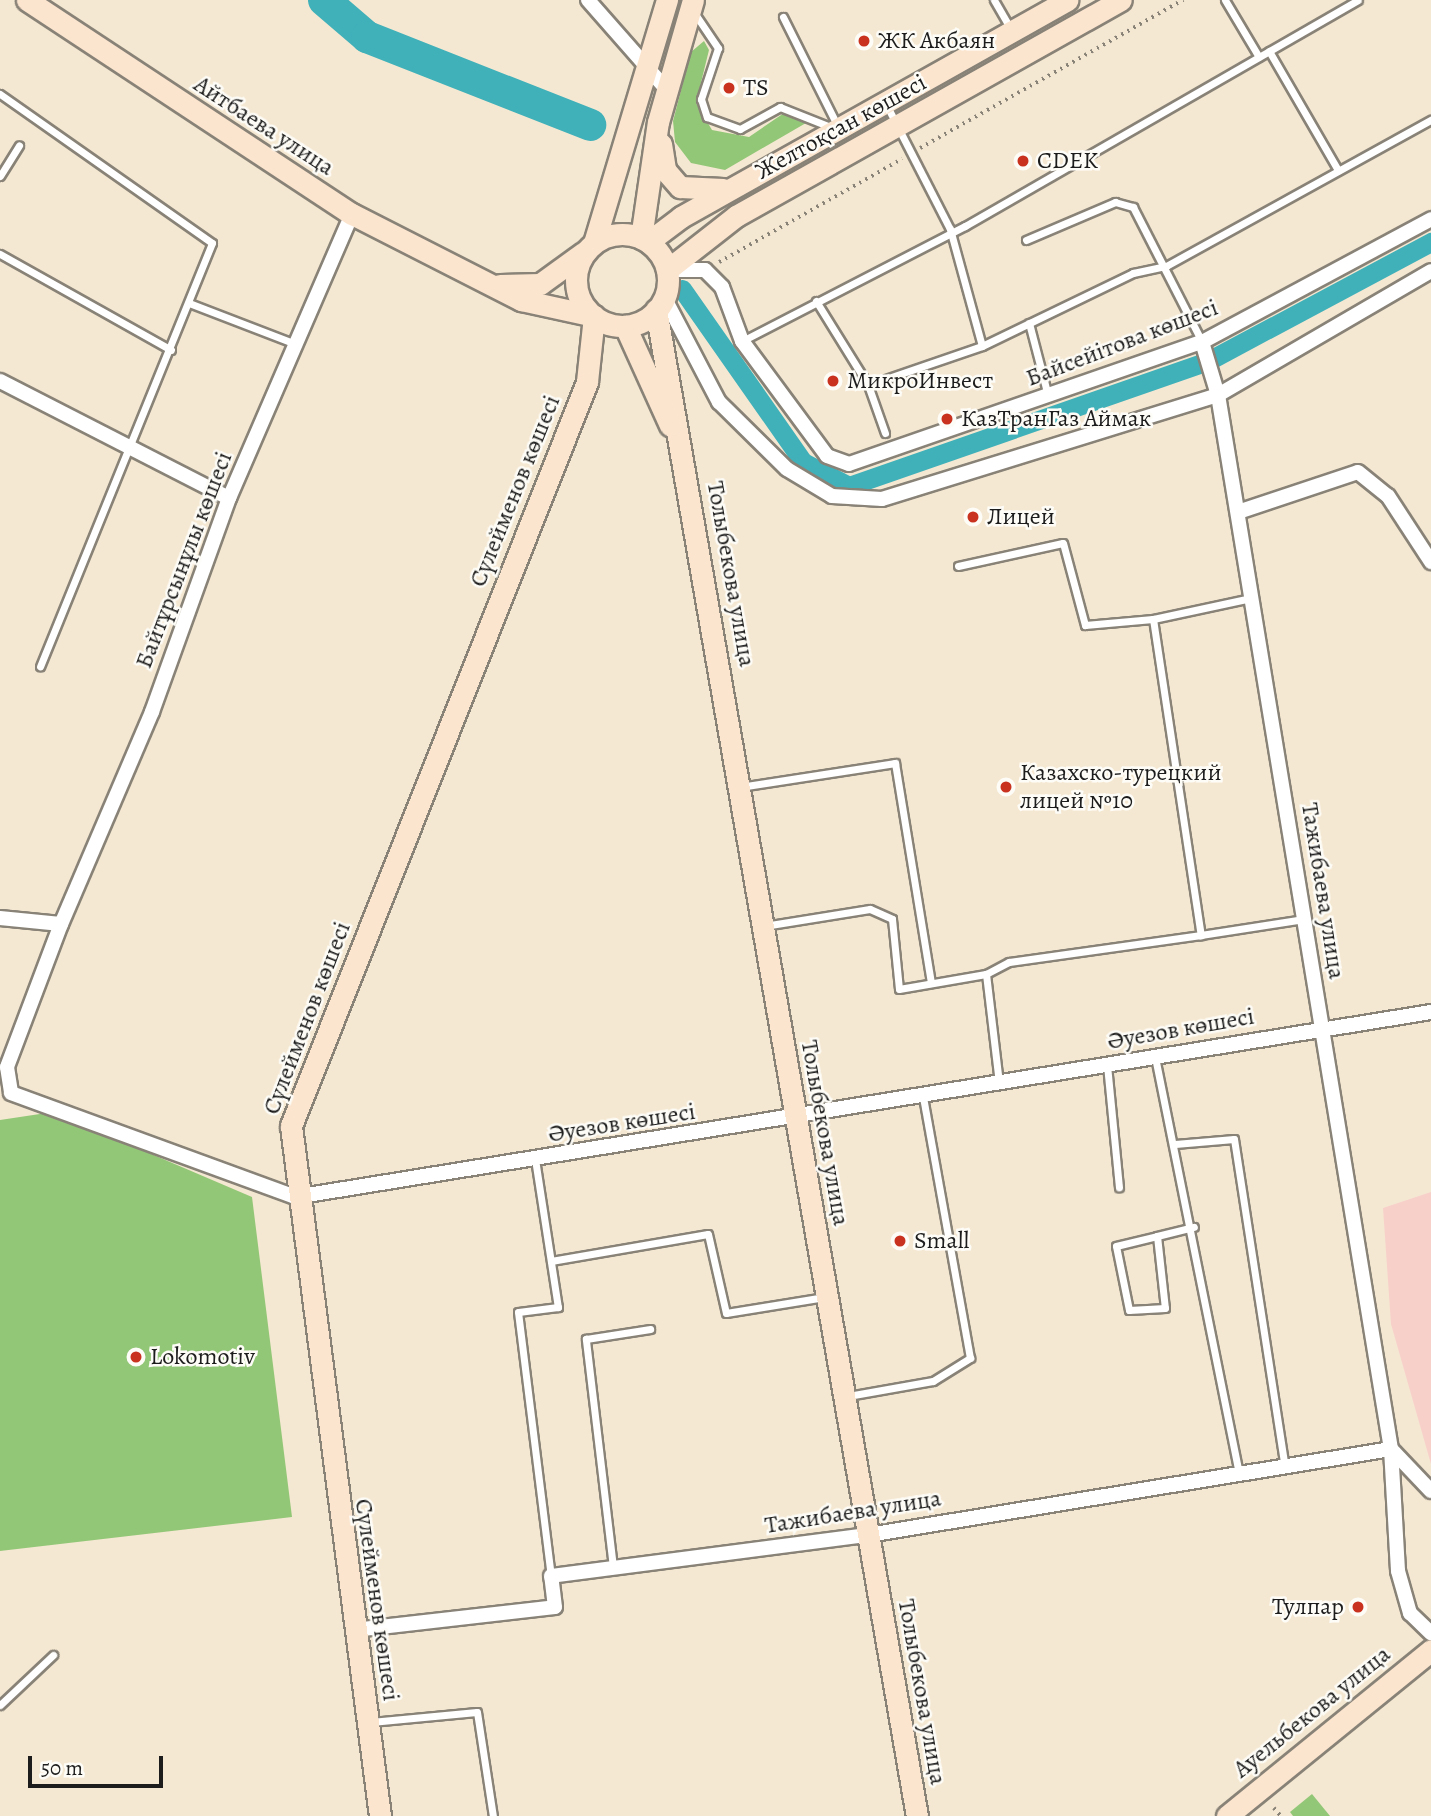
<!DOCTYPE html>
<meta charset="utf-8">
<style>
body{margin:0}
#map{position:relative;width:1431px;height:1816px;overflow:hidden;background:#f5e8d2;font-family:Alegreya,serif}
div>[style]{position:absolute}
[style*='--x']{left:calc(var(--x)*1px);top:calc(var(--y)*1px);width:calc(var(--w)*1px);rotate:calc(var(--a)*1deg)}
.built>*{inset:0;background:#f7d0ca}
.green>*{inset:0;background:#93c778}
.canal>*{height:19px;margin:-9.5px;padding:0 9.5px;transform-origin:9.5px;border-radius:9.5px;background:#40b0b9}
.river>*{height:32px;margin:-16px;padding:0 16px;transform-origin:16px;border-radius:16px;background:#40b0b9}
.path>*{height:3.5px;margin-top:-1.75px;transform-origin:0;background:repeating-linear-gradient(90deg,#888277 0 2px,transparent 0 7px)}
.roads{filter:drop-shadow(2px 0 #888277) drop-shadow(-2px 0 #888277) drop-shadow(0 2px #888277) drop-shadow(0 -2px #888277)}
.lane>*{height:7px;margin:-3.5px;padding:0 3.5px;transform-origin:3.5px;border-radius:3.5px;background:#fff}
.street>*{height:14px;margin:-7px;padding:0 7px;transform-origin:7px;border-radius:7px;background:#fff}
.secondary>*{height:21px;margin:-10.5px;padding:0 10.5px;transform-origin:10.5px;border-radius:10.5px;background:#fce5cf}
.secondary>.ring{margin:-10.5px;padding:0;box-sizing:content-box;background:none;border:21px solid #fce5cf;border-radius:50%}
.dots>*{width:19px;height:19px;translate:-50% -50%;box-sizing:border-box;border:4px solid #fdfcf7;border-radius:50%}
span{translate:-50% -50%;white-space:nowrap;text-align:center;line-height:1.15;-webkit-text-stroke:5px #fdfcf7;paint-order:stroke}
.poi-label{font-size:24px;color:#1c1c1c}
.left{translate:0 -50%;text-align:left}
.right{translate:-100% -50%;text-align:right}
.street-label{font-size:24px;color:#1c1c1c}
.scale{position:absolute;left:28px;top:1756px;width:135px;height:32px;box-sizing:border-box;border:4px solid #1c1c1c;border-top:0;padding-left:9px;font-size:21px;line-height:24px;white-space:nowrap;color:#1c1c1c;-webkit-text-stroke:5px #fdfcf7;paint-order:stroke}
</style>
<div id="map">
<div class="built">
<div style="clip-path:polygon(1431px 1192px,1431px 1464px,1391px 1324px,1383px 1208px)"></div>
</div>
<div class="green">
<div style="clip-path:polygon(704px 41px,709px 50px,696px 103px,712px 130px,749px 137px,784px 113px,806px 123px,725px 170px,691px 163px,675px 142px,673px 121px,691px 52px)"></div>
<div style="clip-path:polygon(53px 1112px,252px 1197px,292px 1517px,0 1551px,0 1120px)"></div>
<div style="clip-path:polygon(1312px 1794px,1330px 1816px,1293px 1816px,1290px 1812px)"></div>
</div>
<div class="canal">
<div style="--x:682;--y:289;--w:211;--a:55"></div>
<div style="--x:803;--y:462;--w:52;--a:27.6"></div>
<div style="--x:849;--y:486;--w:380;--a:-19.2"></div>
<div style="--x:1208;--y:361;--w:253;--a:-28.1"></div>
</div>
<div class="river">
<div style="--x:324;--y:0;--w:57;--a:40.7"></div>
<div style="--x:367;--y:37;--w:240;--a:21.5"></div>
</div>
<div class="path">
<div style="--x:920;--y:148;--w:302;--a:-29.4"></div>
<div style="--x:719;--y:262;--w:210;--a:-29.4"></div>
<div style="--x:1274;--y:1808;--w:11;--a:49"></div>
</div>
<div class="roads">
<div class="lane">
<div style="--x:994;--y:0;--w:32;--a:60"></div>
<div style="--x:1225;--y:0;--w:66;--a:59.2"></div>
<div style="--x:693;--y:11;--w:45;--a:56"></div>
<div style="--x:718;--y:48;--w:54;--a:108.4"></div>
<div style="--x:701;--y:99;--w:19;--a:72"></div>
<div style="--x:707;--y:117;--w:35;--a:20"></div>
<div style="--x:740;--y:129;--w:46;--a:-28.8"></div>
<div style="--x:780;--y:107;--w:57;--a:21.6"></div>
<div style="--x:783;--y:17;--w:123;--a:63.4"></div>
<div style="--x:1269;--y:51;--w:138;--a:59.9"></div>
<div style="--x:0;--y:94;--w:259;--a:35.1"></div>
<div style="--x:212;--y:243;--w:457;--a:112.1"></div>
<div style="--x:886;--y:104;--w:140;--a:62.9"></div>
<div style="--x:950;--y:229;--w:121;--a:74.7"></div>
<div style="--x:0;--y:176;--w:36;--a:-58"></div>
<div style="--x:1026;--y:240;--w:97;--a:-23.1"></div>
<div style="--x:1115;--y:202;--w:19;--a:16"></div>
<div style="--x:1133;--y:207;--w:152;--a:62.9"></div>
<div style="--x:0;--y:254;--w:196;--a:29.3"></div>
<div style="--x:816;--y:301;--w:99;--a:58.2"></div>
<div style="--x:868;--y:385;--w:51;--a:70.5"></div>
<div style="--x:189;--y:303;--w:115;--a:21"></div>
<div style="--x:1029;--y:323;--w:75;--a:75.4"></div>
<div style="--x:742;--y:341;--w:251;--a:-27.3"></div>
<div style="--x:965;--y:226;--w:453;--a:-29.9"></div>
<div style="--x:868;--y:385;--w:120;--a:-18.9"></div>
<div style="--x:982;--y:346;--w:168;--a:-25.8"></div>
<div style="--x:1133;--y:273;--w:34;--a:-12"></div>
<div style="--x:1166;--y:266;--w:303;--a:-28.9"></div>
<div style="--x:958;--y:566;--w:107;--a:-12.4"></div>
<div style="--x:1063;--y:543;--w:85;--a:75"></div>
<div style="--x:1085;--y:625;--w:68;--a:-5"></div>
<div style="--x:1251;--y:598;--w:100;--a:167.9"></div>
<div style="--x:1153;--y:619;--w:320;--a:81.4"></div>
<div style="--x:1201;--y:935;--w:104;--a:-8.8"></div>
<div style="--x:740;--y:787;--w:157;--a:-8.8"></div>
<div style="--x:895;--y:763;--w:223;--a:80.7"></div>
<div style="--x:764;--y:926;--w:107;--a:-9.1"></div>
<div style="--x:870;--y:909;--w:24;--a:24"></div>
<div style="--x:892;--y:919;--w:70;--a:84.3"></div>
<div style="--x:899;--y:989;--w:88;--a:-9.8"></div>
<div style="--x:1155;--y:1057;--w:421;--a:78.6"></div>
<div style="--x:1107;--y:1065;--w:123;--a:84.4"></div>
<div style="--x:999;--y:1083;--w:110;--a:-96.8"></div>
<div style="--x:986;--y:974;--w:26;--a:-28"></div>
<div style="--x:1009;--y:962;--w:194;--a:-8"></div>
<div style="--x:1175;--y:1144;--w:59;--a:-4.8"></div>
<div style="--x:1234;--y:1139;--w:328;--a:81.2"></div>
<div style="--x:535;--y:1159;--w:150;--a:81.2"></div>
<div style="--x:558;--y:1307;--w:40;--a:172.9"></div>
<div style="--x:518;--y:1312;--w:266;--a:82.9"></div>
<div style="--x:1157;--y:1236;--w:72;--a:83.7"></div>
<div style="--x:1165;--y:1308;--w:36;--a:177"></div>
<div style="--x:1129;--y:1310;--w:65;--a:-101.5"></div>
<div style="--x:1116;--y:1246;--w:42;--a:-13.7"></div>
<div style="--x:1157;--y:1236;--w:38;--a:-14"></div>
<div style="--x:551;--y:1261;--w:159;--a:-9.8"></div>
<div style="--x:708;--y:1234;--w:81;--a:77.2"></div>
<div style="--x:726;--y:1313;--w:100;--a:-9.2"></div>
<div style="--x:848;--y:1396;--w:86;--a:-10"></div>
<div style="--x:933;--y:1381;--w:44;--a:-31.9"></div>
<div style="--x:970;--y:1358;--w:266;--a:-100.2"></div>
<div style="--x:613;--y:1567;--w:230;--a:-96.8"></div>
<div style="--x:586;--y:1339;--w:65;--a:-8.9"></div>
<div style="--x:0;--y:1705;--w:73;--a:-43.3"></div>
<div style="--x:371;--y:1722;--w:106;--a:-5.4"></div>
<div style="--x:477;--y:1712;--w:105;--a:81.3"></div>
</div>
<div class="street">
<div style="--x:588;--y:0;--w:120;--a:48.7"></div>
<div style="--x:352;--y:214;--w:309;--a:113.4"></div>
<div style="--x:229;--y:498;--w:227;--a:109.8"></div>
<div style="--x:152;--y:712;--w:231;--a:113.2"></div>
<div style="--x:61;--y:924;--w:153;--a:110.7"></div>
<div style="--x:7;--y:1067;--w:26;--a:81"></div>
<div style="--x:11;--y:1093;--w:302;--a:20.1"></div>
<div style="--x:295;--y:1197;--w:1151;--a:-9.25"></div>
<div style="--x:668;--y:270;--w:37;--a:0"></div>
<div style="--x:705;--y:270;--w:24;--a:45"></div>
<div style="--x:722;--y:287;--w:58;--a:69.7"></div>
<div style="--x:742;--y:341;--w:143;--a:53.5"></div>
<div style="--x:827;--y:456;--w:23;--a:20"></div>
<div style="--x:849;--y:464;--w:373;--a:-19.1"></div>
<div style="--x:1202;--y:342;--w:260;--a:-28.2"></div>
<div style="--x:664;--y:297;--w:119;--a:62.4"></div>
<div style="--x:719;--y:402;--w:95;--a:44.6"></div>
<div style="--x:787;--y:469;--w:52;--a:31"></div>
<div style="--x:832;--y:496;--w:50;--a:3.4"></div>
<div style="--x:882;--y:499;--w:352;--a:-17.2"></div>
<div style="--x:1218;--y:395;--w:246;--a:-30.2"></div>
<div style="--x:1202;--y:342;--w:55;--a:73.2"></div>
<div style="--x:1218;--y:395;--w:1068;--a:80.68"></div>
<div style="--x:1391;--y:1449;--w:58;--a:46.4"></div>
<div style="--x:0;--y:381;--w:257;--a:27.1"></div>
<div style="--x:1238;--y:512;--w:126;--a:-18.4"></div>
<div style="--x:1358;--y:472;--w:38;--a:39"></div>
<div style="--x:1388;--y:496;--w:79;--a:56.9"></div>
<div style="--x:0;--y:918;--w:61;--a:5.6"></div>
<div style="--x:354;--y:1630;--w:202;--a:-6.5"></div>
<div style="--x:555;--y:1607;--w:31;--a:-97"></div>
<div style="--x:551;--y:1576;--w:320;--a:-7.4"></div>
<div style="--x:868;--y:1535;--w:530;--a:-9.34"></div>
<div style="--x:1391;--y:1449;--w:122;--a:86.7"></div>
<div style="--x:1398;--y:1571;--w:44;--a:74.1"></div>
<div style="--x:1410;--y:1613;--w:29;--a:44"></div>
</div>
<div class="secondary">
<div style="--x:27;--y:0;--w:389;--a:33.4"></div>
<div style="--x:352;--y:214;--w:190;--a:27"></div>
<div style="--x:521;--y:300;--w:75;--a:12.4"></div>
<div style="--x:594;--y:316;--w:66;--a:96.1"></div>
<div style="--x:587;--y:382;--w:801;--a:111.7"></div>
<div style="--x:291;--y:1126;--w:696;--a:82.65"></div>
<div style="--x:661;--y:144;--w:26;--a:81"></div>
<div style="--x:665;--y:170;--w:23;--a:49"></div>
<div style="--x:680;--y:187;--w:43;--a:2.7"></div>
<div class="ring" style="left:576px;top:234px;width:71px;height:71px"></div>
<div style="--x:641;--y:238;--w:117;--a:-81.7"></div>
<div style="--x:658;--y:122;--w:127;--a:-74"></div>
<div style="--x:648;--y:242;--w:41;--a:-37.1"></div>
<div style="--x:681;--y:217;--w:443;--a:-29.3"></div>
<div style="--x:594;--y:243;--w:254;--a:-73.3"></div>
<div style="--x:667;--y:270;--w:88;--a:-38"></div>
<div style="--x:736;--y:216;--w:441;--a:-29.3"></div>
<div style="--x:500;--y:285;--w:40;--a:-1.4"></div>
<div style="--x:540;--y:284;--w:53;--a:-35.8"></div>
<div style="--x:656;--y:310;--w:1528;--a:80.17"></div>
<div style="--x:625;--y:326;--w:109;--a:65.6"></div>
<div style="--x:1227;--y:1816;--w:263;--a:-39.1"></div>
</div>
</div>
<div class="dots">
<div style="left:864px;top:41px;background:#c8321e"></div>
<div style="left:729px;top:88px;background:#c8321e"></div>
<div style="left:1023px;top:161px;background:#c8321e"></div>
<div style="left:833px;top:381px;background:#c8321e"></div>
<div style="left:947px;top:419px;background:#c8321e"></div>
<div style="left:973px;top:517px;background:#c8321e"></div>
<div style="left:1006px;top:787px;background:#c8321e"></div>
<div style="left:900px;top:1241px;background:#c8321e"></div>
<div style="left:136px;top:1357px;background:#c8321e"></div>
<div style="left:1358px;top:1607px;background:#c8321e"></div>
</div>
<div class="poi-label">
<span class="left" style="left:878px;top:41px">ЖК Акбаян</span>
<span class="left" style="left:743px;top:88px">TS</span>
<span class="left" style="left:1037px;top:161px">CDEK</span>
<span class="left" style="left:847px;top:381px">МикроИнвест</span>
<span class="left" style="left:961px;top:419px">КазТранГаз Аймак</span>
<span class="left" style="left:987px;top:517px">Лицей</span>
<span class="left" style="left:1020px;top:787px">Казахско-турецкий<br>лицей №10</span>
<span class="left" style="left:914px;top:1241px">Small</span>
<span class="left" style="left:150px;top:1357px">Lokomotiv</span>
<span class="right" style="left:1344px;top:1607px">Тулпар</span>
</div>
<div class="street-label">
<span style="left:264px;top:126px;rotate:33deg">Айтбаева улица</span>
<span style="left:841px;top:127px;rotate:-29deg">Желтоқсан көшесі</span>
<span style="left:1122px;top:343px;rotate:-21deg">Байсейітова көшесі</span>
<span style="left:515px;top:491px;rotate:-68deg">Сүлейменов көшесі</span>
<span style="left:184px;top:560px;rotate:-69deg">Байтұрсынұлы көшесі</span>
<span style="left:731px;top:574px;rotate:80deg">Толыбекова улица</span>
<span style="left:1323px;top:891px;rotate:81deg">Тажибаева улица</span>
<span style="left:307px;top:1018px;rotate:-69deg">Сүлейменов көшесі</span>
<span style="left:1181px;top:1029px;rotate:-10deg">Әуезов көшесі</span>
<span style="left:622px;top:1123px;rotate:-9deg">Әуезов көшесі</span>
<span style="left:825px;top:1133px;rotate:80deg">Толыбекова улица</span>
<span style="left:853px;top:1512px;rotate:-9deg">Тажибаева улица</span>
<span style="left:377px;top:1600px;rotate:82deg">Сүлейменов көшесі</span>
<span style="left:922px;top:1692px;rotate:80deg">Толыбекова улица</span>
<span style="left:1312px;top:1712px;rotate:-39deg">Ауельбекова улица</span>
</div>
<div class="scale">50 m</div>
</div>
